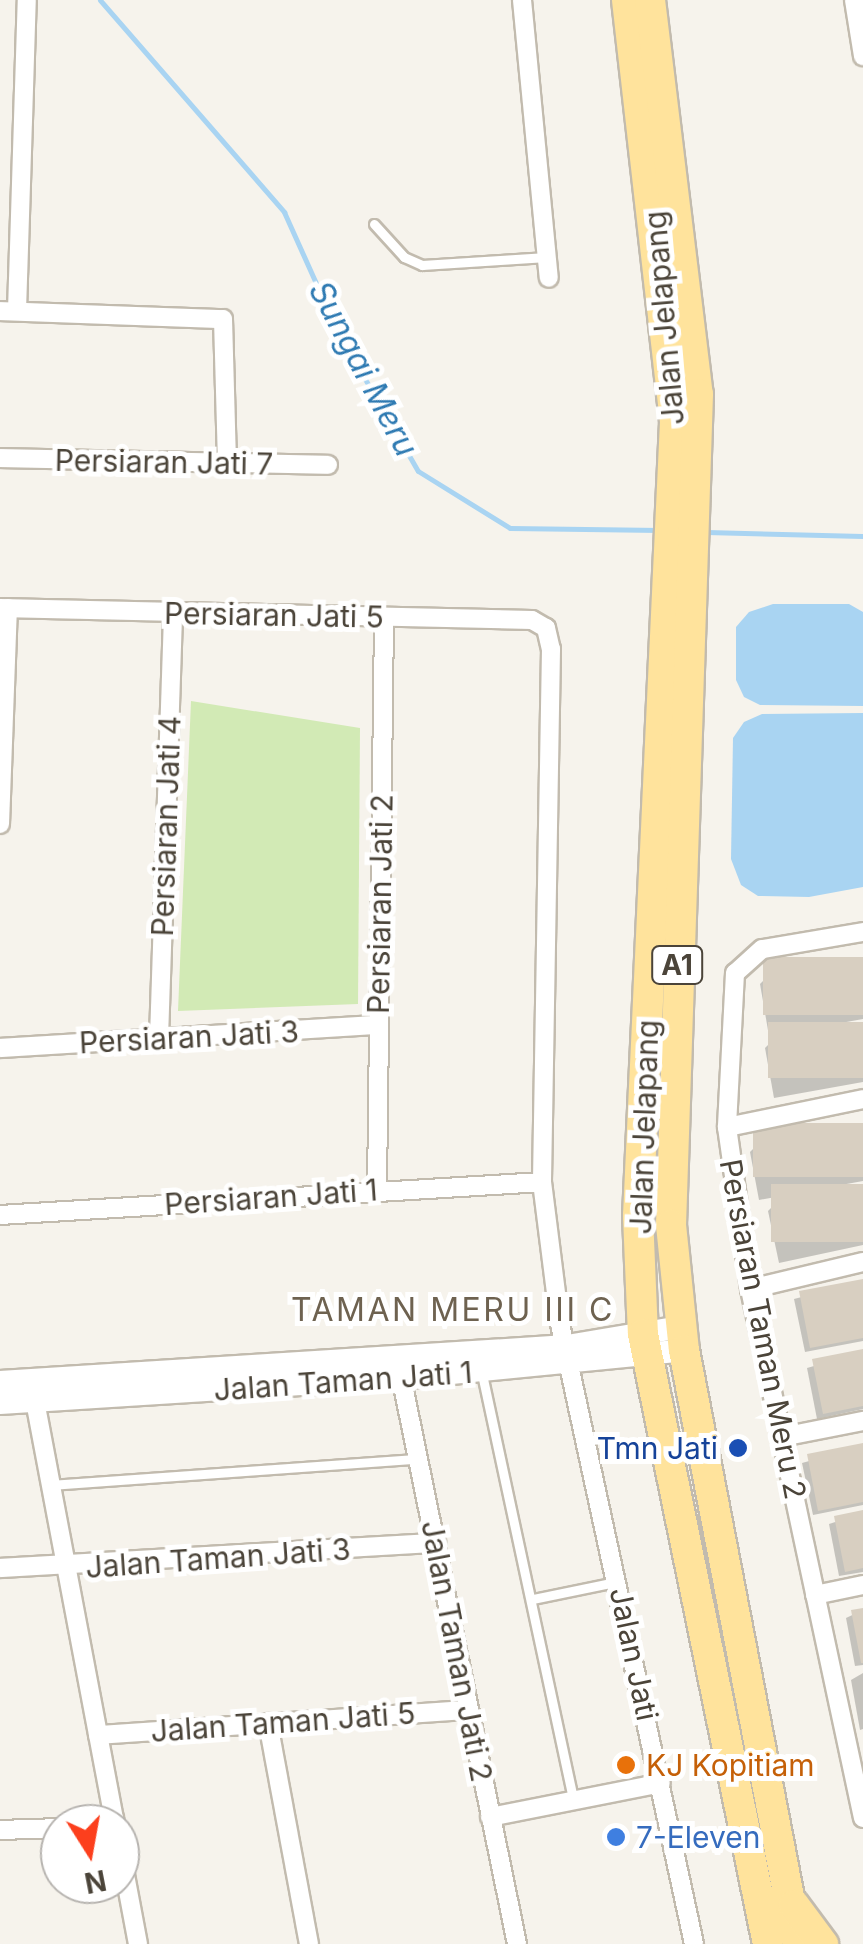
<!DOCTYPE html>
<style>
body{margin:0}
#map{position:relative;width:863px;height:1944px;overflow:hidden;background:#f6f3ec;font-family:Inter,sans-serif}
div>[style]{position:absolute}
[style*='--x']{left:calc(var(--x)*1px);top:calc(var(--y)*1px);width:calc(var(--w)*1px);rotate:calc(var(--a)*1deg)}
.green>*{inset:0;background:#d2eab5}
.water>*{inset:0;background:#a9d4f2}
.shadow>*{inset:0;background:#0003}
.stream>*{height:5px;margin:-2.5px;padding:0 2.5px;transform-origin:2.5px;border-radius:2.5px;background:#a9d4f2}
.building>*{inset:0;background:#d8cfc1;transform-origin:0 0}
.roads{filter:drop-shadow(2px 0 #c2bbae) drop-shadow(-2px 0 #c2bbae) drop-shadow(0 2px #c2bbae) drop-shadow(0 -2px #c2bbae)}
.service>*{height:9px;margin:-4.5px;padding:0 4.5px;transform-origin:4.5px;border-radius:4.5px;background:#fff}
.minor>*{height:18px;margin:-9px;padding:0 9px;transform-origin:9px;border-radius:9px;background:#fff}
.tertiary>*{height:22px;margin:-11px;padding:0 11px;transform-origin:11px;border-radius:11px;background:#fff}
.primary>*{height:30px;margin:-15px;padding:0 15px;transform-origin:15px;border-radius:15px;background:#ffe39c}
.dots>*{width:28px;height:28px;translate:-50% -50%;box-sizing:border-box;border:5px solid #fff;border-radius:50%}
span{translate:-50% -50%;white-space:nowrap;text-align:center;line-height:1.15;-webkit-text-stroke:10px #fff;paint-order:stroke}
.shield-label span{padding:2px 8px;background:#fff;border:2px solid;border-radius:8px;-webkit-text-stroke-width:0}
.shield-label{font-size:28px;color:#4b4439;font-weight:700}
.street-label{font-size:30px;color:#4b4439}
.transit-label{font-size:30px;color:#164399}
.right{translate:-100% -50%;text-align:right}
.food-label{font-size:30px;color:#c56008}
.left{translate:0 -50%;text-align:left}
.shop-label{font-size:30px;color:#366cbe}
.water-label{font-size:32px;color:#2e7ab2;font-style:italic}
.neighbourhood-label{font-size:32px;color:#6e6250;letter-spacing:2.5px}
.north{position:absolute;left:40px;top:1804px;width:100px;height:100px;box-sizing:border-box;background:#fff;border:2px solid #b7b4b0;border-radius:50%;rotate:169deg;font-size:28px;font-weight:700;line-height:40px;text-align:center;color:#4b4439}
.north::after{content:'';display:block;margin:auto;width:35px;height:45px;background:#fc3f1d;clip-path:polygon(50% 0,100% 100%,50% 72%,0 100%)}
</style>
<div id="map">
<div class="green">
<div style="clip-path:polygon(191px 701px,360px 728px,358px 1004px,178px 1011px)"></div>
</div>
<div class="water">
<div style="clip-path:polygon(773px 604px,849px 604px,863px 612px,863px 706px,760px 705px,744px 697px,736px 680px,736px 627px,749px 612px)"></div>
<div style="clip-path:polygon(863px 713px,863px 887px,809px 897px,758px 896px,741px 885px,731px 859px,733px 738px,744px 722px,762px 714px)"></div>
</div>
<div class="shadow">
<div style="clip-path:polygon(863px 960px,863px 1019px,769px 1036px,760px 984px,766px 978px)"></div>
<div style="clip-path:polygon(863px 1025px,863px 1082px,774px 1098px,765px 1048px,771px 1042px)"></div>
<div style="clip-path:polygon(863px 1125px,863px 1181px,759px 1200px,750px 1152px,756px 1146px)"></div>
<div style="clip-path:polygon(863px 1186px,863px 1245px,779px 1263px,768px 1211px,774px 1205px)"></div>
<div style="clip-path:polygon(863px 1281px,863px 1341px,805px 1352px,794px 1299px)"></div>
<div style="clip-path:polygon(863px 1352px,863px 1409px,817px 1419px,807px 1368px)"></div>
<div style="clip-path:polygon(863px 1446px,863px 1505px,813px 1515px,802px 1463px)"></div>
<div style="clip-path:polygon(863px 1513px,863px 1572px,839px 1576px,829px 1524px)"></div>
<div style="clip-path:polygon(863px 1610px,863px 1665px,855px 1666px,846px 1618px)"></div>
<div style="clip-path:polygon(863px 1673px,863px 1729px,860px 1730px,851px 1680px)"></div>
</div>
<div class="stream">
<div style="--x:100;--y:0;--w:281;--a:49"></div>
<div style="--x:284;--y:212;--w:132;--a:65.8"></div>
<div style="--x:338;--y:332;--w:160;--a:60.1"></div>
<div style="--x:418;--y:471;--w:108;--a:31.8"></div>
<div style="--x:510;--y:528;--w:150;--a:0.8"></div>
<div style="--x:706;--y:532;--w:157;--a:1.5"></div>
</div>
<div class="building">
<div style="left:863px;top:957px;width:58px;height:100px;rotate:90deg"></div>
<div style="left:863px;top:1022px;width:56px;height:95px;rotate:90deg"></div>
<div style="left:863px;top:1123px;width:54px;height:110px;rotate:90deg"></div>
<div style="left:863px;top:1184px;width:58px;height:92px;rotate:90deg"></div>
<div style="clip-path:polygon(863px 1279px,863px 1338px,810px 1348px,799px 1291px)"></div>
<div style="clip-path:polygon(863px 1349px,863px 1406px,823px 1414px,812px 1359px)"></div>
<div style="clip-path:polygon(863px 1443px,863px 1502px,818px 1511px,807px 1454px)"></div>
<div style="clip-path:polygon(863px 1510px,863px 1568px,845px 1572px,834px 1516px)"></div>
<div style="clip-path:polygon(863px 1608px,863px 1663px,861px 1663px,851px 1610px)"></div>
</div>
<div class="roads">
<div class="service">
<div style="--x:374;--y:224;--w:45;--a:47.7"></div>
<div style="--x:404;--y:257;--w:20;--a:24"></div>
<div style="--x:422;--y:265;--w:125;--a:-3.7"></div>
<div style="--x:482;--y:1374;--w:436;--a:77.9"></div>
<div style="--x:51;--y:1485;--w:368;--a:-4.1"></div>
<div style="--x:533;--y:1599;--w:84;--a:-11.7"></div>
</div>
<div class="minor">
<div style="--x:522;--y:0;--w:279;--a:84.5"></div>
<div style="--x:854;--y:0;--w:57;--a:80.9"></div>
<div style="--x:0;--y:311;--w:223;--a:2.1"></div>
<div style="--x:223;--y:319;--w:144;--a:88.4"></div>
<div style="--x:17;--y:311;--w:311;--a:-88.2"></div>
<div style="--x:0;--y:458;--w:328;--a:1.2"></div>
<div style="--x:0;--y:608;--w:532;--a:1.29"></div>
<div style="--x:532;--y:620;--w:16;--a:30"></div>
<div style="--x:546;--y:628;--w:22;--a:77"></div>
<div style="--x:551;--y:649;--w:533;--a:90.97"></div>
<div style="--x:542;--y:1182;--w:143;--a:82.8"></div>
<div style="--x:560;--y:1324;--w:634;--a:77.8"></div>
<div style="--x:0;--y:824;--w:216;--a:-87.9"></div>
<div style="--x:863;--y:932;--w:102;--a:170.4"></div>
<div style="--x:762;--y:949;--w:36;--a:138"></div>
<div style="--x:735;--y:973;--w:154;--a:93"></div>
<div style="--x:727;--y:1127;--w:164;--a:81.9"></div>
<div style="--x:750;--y:1289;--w:541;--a:77.94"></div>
<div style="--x:159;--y:1038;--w:424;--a:-88.1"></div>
<div style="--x:0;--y:1048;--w:379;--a:-3.5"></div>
<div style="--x:727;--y:1127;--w:139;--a:-11.6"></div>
<div style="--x:377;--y:1190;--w:573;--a:-89.3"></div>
<div style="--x:0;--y:1215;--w:543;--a:-3.48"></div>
<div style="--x:750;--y:1289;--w:116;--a:-13.4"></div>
<div style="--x:399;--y:1366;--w:590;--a:78.46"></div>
<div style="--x:35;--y:1401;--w:430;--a:79.3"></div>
<div style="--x:782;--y:1437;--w:83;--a:-11.2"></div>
<div style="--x:0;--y:1568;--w:437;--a:-3.3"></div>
<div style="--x:815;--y:1595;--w:49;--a:-11.8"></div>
<div style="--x:268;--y:1723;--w:225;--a:79.5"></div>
<div style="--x:98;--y:1735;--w:371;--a:-3.9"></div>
<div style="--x:490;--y:1817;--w:174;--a:-11.2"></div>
<div style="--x:94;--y:1824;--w:21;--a:-14"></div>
<div style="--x:0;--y:1830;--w:60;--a:-1.9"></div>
<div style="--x:120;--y:1848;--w:98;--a:79.4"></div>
</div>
<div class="tertiary">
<div style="--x:0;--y:1382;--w:568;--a:-3.63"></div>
<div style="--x:567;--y:1346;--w:116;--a:-9.5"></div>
<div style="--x:0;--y:1403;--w:401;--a:-3.6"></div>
<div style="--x:400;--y:1378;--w:285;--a:-5.6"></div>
</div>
<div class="primary">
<div style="--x:627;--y:0;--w:425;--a:83.5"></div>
<div style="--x:675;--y:422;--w:795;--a:92.67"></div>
<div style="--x:638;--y:1216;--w:118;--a:87.6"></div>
<div style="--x:643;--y:1334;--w:623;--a:78.42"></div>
<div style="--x:650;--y:0;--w:397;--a:83.1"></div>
<div style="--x:698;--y:394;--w:831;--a:91.86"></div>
<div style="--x:671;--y:1225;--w:126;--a:84.1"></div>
<div style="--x:684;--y:1350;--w:605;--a:79.14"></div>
<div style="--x:794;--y:1905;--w:49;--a:53.4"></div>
</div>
</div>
<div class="dots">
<div style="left:738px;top:1448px;background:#1a4fb4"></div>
<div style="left:626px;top:1765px;background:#e8710a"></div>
<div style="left:616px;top:1837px;background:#3f7fe0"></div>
</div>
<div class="shield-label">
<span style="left:677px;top:965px">A1</span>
</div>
<div class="street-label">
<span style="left:664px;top:318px;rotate:-95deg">Jalan Jelapang</span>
<span style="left:164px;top:462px;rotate:1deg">Persiaran Jati 7</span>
<span style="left:274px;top:615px;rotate:1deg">Persiaran Jati 5</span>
<span style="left:166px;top:826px;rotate:-88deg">Persiaran Jati 4</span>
<span style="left:380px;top:904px;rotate:-89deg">Persiaran Jati 2</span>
<span style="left:189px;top:1037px;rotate:-3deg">Persiaran Jati 3</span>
<span style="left:644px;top:1127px;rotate:-88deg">Jalan Jelapang</span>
<span style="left:271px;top:1197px;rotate:-4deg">Persiaran Jati 1</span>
<span style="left:763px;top:1329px;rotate:79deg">Persiaran Taman Meru 2</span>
<span style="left:343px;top:1381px;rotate:-4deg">Jalan Taman Jati 1</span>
<span style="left:218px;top:1558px;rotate:-4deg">Jalan Taman Jati 3</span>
<span style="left:457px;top:1651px;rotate:79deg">Jalan Taman Jati 2</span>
<span style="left:634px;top:1654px;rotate:78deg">Jalan Jati</span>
<span style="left:283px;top:1722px;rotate:-4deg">Jalan Taman Jati 5</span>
</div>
<div class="transit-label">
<span class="right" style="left:718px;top:1448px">Tmn Jati</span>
</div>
<div class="food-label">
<span class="left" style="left:646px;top:1765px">KJ Kopitiam</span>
</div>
<div class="shop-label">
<span class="left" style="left:636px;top:1837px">7-Eleven</span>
</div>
<div class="water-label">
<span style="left:363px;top:369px;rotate:62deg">Sungai Meru</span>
</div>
<div class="neighbourhood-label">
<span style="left:453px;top:1310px">TAMAN MERU III C</span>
</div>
<div class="north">N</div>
</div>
